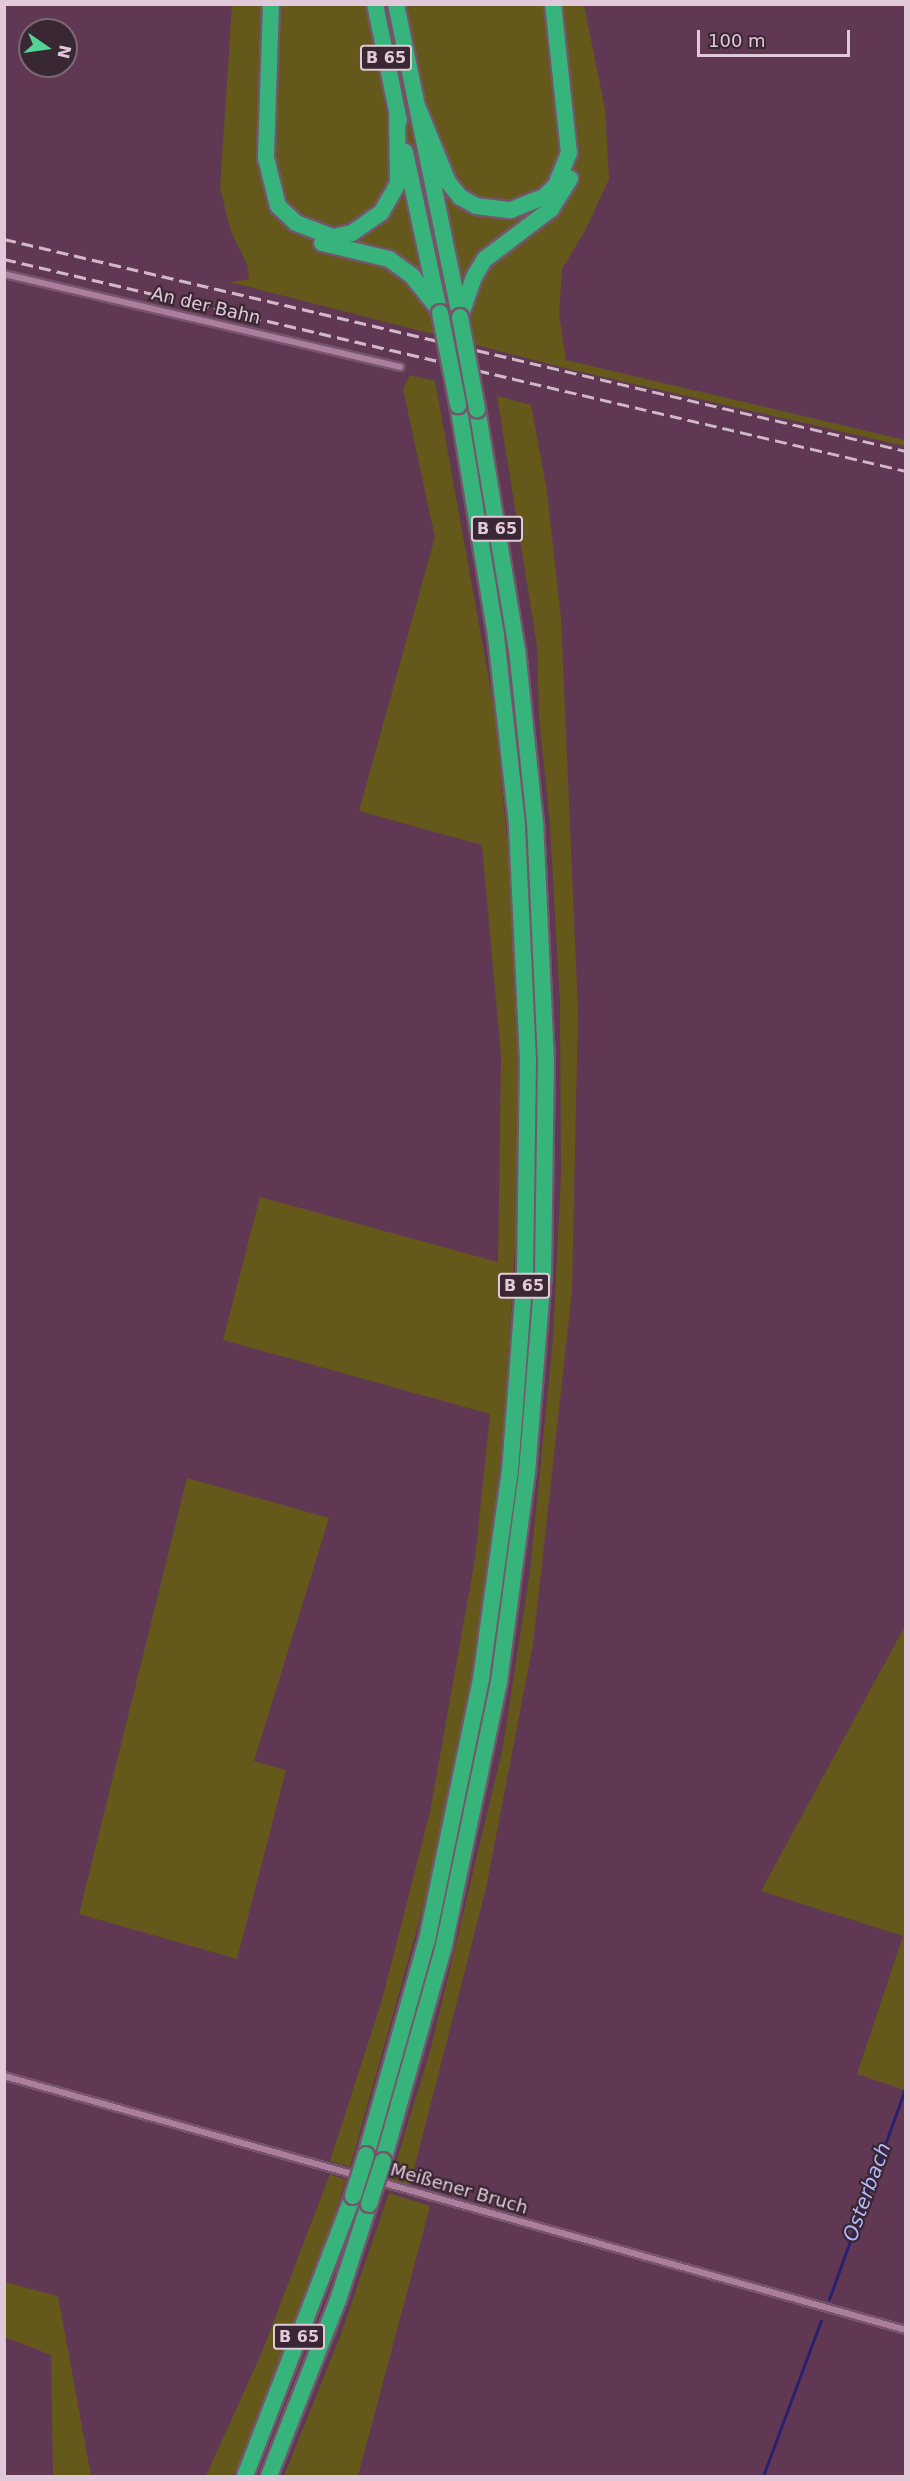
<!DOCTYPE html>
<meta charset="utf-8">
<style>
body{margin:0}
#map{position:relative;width:910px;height:2481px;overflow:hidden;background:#603854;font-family:"DejaVu Sans",sans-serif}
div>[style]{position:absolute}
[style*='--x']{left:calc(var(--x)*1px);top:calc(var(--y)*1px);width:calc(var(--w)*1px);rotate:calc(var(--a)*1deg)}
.green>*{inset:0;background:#64591a}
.stream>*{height:3px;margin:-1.5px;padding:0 1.5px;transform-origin:1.5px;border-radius:1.5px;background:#27216f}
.roads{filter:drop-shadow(2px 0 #76556c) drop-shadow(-2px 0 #76556c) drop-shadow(0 2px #76556c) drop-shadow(0 -2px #76556c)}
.street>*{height:6px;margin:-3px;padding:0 3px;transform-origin:3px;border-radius:3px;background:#ac7e9d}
.highway>*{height:16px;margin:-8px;padding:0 8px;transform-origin:8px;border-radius:8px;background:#37b47b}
.rail>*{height:3px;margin-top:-1.5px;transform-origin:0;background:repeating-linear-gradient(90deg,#d1b8c9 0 12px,transparent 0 18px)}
.bridges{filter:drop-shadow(2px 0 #76556c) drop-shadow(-2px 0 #76556c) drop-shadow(0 2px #76556c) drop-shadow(0 -2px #76556c)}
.highway-bridge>*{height:16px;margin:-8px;padding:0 8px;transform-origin:8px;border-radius:8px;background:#37b47b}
span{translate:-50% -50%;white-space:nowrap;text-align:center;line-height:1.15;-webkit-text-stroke:4.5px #392733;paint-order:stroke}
.shield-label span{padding:2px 4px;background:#392733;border:2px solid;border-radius:4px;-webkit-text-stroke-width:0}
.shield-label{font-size:16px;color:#e1c9d9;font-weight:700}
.street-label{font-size:18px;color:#e1c9d9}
.water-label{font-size:20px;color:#b3bafe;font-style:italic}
.frame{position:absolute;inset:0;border:6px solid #e1c9d9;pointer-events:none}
.north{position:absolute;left:18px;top:18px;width:60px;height:60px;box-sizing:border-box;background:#392733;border:2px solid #7c6875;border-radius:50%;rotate:103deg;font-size:16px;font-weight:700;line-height:24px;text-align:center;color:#e1c9d9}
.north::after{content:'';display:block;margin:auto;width:21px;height:27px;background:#54d396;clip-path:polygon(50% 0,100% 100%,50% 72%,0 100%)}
.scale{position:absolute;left:697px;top:30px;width:153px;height:27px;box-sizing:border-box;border:3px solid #e1c9d9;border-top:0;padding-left:8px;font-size:18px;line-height:21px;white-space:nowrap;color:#e1c9d9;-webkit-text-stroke:4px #392733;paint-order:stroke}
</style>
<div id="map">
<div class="green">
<div style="clip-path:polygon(232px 5px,584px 5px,605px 109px,609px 179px,586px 229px,562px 269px,559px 314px,566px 360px,905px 440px,905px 446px,569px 369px,230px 282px,249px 279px,247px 264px,231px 232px,220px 188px)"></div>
<div style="clip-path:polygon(410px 375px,435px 381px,495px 713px,511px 881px,518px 1057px,516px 1229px,504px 1429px,485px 1590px,465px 1714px,429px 1886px,350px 2167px,330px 2161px,382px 2000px,430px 1812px,475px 1559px,490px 1414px,223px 1340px,260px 1197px,498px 1262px,501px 1056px,482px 845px,359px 811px,435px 537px,403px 389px)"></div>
<div style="clip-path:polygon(497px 396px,531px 405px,547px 491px,561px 618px,578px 1011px,572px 1292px,533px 1644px,486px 1888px,410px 2185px,391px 2179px,431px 2048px,503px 1747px,530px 1571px,553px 1339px,561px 1175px,560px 1004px,550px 825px,539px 716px,537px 646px)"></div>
<div style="clip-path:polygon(187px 1478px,329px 1518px,254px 1761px,286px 1770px,237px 1959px,79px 1914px)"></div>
<div style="clip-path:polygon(905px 1626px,905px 2090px,857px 2074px,903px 1936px,761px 1891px)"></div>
<div style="clip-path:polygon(330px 2174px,346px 2180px,315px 2273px,248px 2445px,233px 2476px,206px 2476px,262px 2352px)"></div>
<div style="clip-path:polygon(389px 2193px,430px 2206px,358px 2476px,284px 2476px,341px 2334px)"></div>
<div style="clip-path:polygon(4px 2282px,58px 2296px,91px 2476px,53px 2476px,51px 2355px,5px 2337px)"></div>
</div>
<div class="stream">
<div style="--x:829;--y:2299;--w:226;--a:-70.1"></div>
<div style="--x:763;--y:2476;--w:166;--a:-69.6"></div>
</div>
<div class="roads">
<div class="street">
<div style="--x:4;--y:274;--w:407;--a:13.2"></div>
<div style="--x:4;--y:2076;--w:937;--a:15.73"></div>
</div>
<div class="highway">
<div style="--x:271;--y:4;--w:154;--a:91.9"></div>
<div style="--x:266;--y:158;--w:49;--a:76"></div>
<div style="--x:278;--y:206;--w:25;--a:43"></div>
<div style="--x:296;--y:223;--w:40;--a:21"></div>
<div style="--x:333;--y:237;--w:19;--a:-12"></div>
<div style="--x:352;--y:233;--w:35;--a:-35"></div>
<div style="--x:381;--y:213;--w:34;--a:-60"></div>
<div style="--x:398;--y:183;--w:71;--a:-90.8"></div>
<div style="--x:375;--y:4;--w:119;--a:78.4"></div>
<div style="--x:396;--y:4;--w:318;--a:78.4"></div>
<div style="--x:418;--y:108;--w:80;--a:67.9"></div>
<div style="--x:448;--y:182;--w:19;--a:51"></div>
<div style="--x:460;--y:197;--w:18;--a:29"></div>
<div style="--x:476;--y:206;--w:35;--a:7"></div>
<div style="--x:511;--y:210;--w:35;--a:-22"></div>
<div style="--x:544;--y:197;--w:17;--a:-45"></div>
<div style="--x:556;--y:185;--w:35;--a:-68"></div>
<div style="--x:569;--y:153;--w:150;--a:-96.1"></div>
<div style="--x:405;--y:152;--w:157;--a:77.9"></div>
<div style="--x:322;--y:243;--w:69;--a:13.4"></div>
<div style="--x:389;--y:259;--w:29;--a:36"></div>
<div style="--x:412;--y:276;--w:45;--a:51.3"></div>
<div style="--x:460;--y:317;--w:42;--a:-70.7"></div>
<div style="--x:474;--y:277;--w:21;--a:-59"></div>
<div style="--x:485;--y:259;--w:83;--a:-37.1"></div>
<div style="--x:551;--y:209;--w:36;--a:-58"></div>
<div style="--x:366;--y:2155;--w:223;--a:-74.2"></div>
<div style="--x:427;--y:1940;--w:267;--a:-78.3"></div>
<div style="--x:481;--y:1679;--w:210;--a:-82.1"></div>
<div style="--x:510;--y:1471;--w:199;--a:-85.7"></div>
<div style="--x:525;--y:1273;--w:212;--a:-89.2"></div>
<div style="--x:528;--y:1061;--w:237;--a:-92.7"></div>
<div style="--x:517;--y:824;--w:189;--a:-96.4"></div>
<div style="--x:496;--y:636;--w:234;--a:-99.3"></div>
<div style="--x:383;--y:2161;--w:224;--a:-74.2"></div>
<div style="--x:444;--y:1945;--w:269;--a:-78.2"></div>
<div style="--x:499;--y:1682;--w:211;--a:-82.4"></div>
<div style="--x:527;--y:1473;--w:200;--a:-85.4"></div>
<div style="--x:543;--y:1274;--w:212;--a:-89.2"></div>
<div style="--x:546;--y:1062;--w:239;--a:-92.6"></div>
<div style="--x:535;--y:823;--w:174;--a:-95.9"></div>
<div style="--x:517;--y:650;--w:244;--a:-99.4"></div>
<div style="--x:245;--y:2476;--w:300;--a:-68.9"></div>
<div style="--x:269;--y:2476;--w:189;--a:-68.6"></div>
<div style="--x:338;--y:2300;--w:101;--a:-72.1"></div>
</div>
</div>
<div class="rail">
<div style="--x:4;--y:239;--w:927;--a:13.23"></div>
<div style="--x:4;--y:259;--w:927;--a:13.23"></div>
</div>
<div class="bridges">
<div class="highway-bridge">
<div style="--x:440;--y:313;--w:94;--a:78.9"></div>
<div style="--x:460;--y:317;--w:94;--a:79.5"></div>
<div style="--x:353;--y:2196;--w:43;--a:-72.4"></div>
<div style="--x:369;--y:2204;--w:45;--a:-72"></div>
</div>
</div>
<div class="shield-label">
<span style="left:386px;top:58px">B 65</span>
<span style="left:497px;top:529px">B 65</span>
<span style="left:524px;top:1286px">B 65</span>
<span style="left:299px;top:2337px">B 65</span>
</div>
<div class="street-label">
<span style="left:206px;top:306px;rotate:13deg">An der Bahn</span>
<span style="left:459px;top:2189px;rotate:16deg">Meißener Bruch</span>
</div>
<div class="water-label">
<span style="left:867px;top:2192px;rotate:-70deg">Osterbach</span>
</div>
<div class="frame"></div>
<div class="north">N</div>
<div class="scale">100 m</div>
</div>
